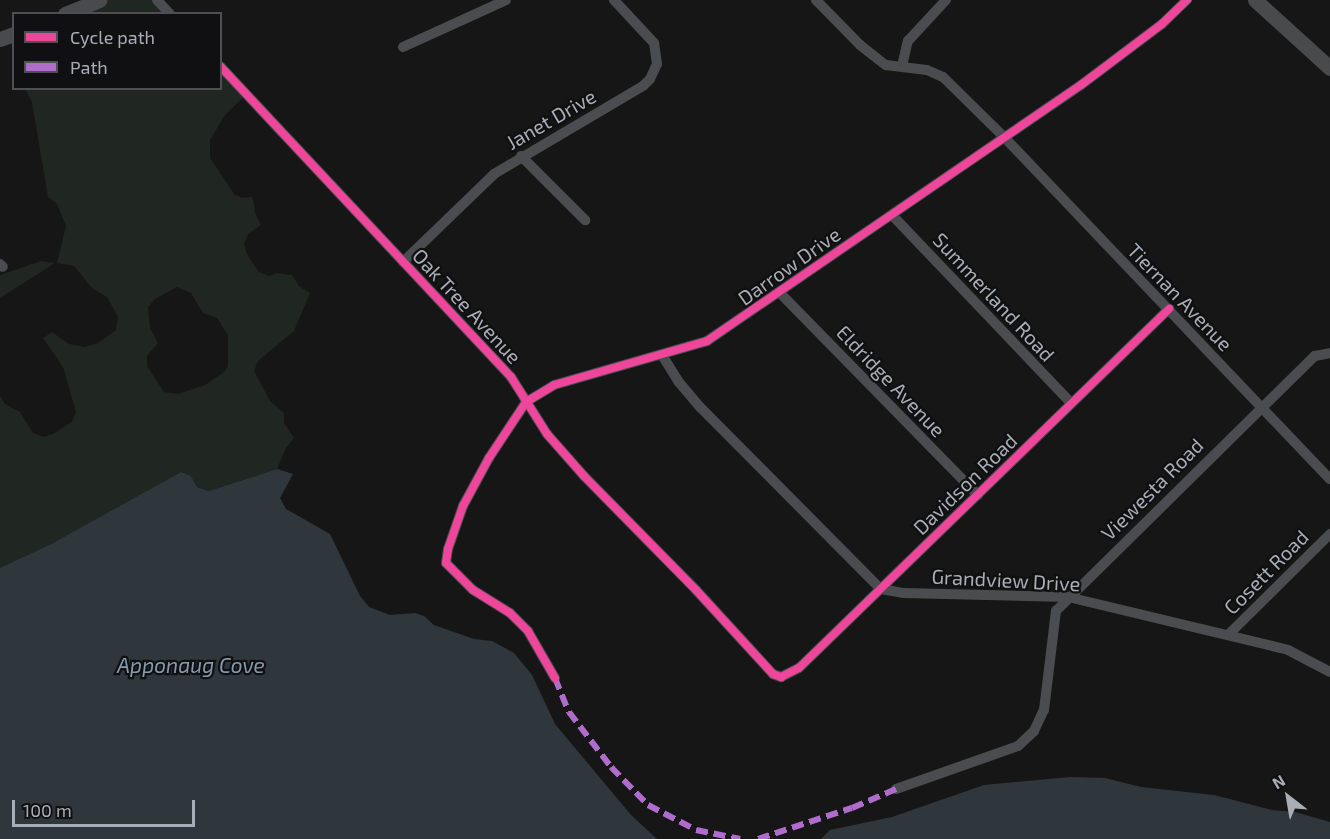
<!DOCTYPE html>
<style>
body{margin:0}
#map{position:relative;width:1330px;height:839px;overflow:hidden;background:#161616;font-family:"Exo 2",sans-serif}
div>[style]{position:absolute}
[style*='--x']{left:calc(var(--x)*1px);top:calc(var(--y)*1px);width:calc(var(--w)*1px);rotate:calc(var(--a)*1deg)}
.green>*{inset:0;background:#202621}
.water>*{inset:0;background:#2f373c}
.street>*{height:10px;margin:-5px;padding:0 5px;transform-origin:5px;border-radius:5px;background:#4b4c4f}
.secondary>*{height:15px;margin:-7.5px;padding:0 7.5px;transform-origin:7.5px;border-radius:7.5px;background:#494a4c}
.quiet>*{height:6px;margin-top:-3px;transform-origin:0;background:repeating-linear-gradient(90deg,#b06ccc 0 12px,transparent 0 18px)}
.cycleway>*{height:8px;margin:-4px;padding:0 4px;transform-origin:4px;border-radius:4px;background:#ed469a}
span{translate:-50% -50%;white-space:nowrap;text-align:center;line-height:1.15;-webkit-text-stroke:4.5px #101012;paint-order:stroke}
.street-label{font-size:20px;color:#a9adb5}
.water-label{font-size:21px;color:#8499ac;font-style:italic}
.legend{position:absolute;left:12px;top:12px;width:210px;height:78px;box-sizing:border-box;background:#101012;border:2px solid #4d4f53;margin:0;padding:8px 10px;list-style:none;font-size:18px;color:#a9adb5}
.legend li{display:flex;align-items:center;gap:12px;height:30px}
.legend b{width:30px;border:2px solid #4d4f53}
.north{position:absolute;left:1258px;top:767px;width:60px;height:60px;-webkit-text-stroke:4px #101012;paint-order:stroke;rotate:329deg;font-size:16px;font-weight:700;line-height:24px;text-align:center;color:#a9adb5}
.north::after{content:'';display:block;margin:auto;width:21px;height:27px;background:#a9adb5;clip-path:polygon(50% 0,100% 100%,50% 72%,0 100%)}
.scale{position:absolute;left:12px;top:800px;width:183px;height:27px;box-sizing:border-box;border:3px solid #a9adb5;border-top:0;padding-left:8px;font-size:18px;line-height:21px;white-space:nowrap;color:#a9adb5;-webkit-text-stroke:4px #101012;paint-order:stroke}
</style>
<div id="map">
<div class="green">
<div style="clip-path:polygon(95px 0,158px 0,171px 14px,61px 14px)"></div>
<div style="clip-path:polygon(evenodd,221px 65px,246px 95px,225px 115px,210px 140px,210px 158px,235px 195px,242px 198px,252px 197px,254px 204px,255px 213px,261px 225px,248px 234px,244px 244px,247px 254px,259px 272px,269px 276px,277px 273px,292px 275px,299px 286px,310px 293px,294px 331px,258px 361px,254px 371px,270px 401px,284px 413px,284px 423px,294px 438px,286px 448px,277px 469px,209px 491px,197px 487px,191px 476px,181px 472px,51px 544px,0 568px,0 396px,5px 404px,20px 412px,33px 433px,44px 437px,53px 434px,72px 422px,76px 412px,63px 367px,43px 338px,52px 332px,69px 344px,85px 347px,98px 343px,116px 330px,118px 317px,107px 297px,92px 288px,74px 266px,57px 263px,66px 226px,57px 204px,48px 197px,32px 102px,25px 89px,220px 88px,221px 65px,177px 287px,191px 293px,203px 313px,217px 318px,228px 335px,228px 366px,224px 372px,205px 385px,178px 394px,164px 392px,147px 366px,147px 356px,158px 343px,150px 328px,148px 307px,155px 299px,177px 287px)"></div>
<div style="clip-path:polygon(41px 261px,55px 263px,0 298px,0 275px)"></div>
</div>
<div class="water">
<div style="clip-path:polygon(277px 469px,293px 474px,280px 498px,286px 509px,330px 534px,360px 596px,369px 607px,390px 615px,415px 613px,424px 616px,434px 625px,474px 639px,492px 641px,514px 653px,532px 675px,555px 724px,631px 815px,657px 839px,0 839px,0 568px,51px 544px,181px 472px,191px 476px,197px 487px,209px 491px)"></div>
<div style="clip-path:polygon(1070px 777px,1105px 778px,1141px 787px,1214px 795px,1272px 810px,1295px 812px,1330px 822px,1330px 839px,821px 839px,830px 830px,892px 817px,984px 785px)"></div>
</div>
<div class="street">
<div style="--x:157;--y:0;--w:19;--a:47"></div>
<div style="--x:816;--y:0;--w:63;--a:45.6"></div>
<div style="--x:860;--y:45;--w:33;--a:38"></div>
<div style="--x:886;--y:65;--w:41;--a:7"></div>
<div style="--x:927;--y:70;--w:17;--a:24"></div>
<div style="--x:943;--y:77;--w:87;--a:44.5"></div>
<div style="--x:1005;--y:138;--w:471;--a:46.4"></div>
<div style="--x:403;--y:47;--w:113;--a:-24.5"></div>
<div style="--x:220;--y:66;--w:426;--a:46.9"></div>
<div style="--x:511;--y:377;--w:67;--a:57.7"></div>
<div style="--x:547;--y:434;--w:56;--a:48.6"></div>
<div style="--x:584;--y:476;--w:160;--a:45.5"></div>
<div style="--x:696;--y:590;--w:114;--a:47.5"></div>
<div style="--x:773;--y:674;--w:9;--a:21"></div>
<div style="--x:781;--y:677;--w:20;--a:-27"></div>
<div style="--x:799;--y:668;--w:516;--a:-44.14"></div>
<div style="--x:902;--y:66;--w:26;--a:-77"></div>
<div style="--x:908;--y:41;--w:56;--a:-47.2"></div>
<div style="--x:521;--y:156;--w:91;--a:45"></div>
<div style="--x:892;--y:215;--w:260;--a:46.4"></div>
<div style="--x:403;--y:262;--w:127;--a:-44"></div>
<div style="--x:494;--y:174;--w:173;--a:-30.6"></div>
<div style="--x:643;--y:86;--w:10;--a:-45"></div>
<div style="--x:650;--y:79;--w:17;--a:-65"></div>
<div style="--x:657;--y:64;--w:21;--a:-98"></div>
<div style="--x:654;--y:43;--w:59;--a:-132.9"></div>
<div style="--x:0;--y:264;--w:4;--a:45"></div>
<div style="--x:780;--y:293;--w:283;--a:45.6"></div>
<div style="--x:662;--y:355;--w:31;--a:58"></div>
<div style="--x:678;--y:381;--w:35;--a:50"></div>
<div style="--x:701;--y:408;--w:255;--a:45.2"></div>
<div style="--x:881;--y:589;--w:22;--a:10"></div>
<div style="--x:903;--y:593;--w:165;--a:1.4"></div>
<div style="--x:1068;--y:597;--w:226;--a:13.5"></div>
<div style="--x:1288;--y:650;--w:47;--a:27.6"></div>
<div style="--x:1228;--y:635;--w:144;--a:-44.7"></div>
<div style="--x:555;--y:678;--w:54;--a:-119.9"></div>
<div style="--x:528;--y:631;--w:25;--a:-135"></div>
<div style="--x:510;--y:613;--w:44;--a:-148.1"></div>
<div style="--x:473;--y:590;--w:38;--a:-135"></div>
<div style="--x:446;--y:563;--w:14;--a:-82"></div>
<div style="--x:448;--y:549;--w:46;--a:-70.8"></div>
<div style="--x:463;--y:506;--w:55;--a:-61.6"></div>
<div style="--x:489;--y:458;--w:67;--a:-56.5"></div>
<div style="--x:526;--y:402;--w:33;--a:-31"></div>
<div style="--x:554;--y:385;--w:159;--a:-16"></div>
<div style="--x:707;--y:341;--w:453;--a:-34.4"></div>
<div style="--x:1081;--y:85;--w:101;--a:-37"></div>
<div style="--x:1162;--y:24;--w:35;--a:-44"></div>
<div style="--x:896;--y:789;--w:129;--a:-19.4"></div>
<div style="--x:1018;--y:746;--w:22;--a:-43"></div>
<div style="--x:1034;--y:731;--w:23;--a:-65"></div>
<div style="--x:1044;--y:710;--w:100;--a:-83.1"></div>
<div style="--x:1056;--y:611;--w:363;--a:-44.6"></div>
<div style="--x:1315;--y:356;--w:15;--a:-11"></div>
</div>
<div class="secondary">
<div style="--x:1255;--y:0;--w:101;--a:42.2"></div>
<div style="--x:65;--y:14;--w:37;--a:-22"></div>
<div style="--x:0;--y:39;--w:15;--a:-20"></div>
</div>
<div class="quiet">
<div style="--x:555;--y:678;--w:37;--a:68"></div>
<div style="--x:569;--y:712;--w:69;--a:52.6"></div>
<div style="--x:611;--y:767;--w:53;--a:45.8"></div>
<div style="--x:648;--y:805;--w:54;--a:27.5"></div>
<div style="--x:696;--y:830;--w:45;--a:11.6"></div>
<div style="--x:758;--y:839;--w:99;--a:-18.3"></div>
<div style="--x:852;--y:808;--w:48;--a:-23.4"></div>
</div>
<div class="cycleway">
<div style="--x:220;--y:66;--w:426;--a:46.9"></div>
<div style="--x:511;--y:377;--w:67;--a:57.7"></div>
<div style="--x:547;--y:434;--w:56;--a:48.6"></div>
<div style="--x:584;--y:476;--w:160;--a:45.5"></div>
<div style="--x:696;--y:590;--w:114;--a:47.5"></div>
<div style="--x:773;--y:674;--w:9;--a:21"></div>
<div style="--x:781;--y:677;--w:20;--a:-27"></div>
<div style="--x:799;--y:668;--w:516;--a:-44.14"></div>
<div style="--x:555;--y:678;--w:54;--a:-119.9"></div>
<div style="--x:528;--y:631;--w:25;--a:-135"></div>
<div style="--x:510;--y:613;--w:44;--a:-148.1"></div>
<div style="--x:473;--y:590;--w:38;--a:-135"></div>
<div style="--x:446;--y:563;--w:14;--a:-82"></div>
<div style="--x:448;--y:549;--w:46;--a:-70.8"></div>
<div style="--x:463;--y:506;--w:55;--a:-61.6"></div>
<div style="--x:489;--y:458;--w:67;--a:-56.5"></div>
<div style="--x:526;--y:402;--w:33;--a:-31"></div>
<div style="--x:554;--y:385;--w:159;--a:-16"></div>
<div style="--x:707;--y:341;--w:453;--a:-34.4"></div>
<div style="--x:1081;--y:85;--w:101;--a:-37"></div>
<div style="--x:1162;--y:24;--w:35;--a:-44"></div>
</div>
<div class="street-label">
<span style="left:551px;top:119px;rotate:-30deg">Janet Drive</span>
<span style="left:789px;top:266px;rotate:-35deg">Darrow Drive</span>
<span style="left:994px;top:297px;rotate:47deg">Summerland Road</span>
<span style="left:1180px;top:297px;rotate:46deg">Tiernan Avenue</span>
<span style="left:467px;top:306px;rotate:47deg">Oak Tree Avenue</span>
<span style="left:891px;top:381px;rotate:46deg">Eldridge Avenue</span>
<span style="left:965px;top:484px;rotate:-44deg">Davidson Road</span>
<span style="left:1152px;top:489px;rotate:-45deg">Viewesta Road</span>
<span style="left:1266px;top:572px;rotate:-45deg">Cosett Road</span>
<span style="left:1006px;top:580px;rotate:3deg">Grandview Drive</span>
</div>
<div class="water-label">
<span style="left:191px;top:665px">Apponaug Cove</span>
</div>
<ul class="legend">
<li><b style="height:8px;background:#ed469a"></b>Cycle path</li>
<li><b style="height:8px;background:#b06ccc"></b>Path</li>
</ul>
<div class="north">N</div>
<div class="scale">100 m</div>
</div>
